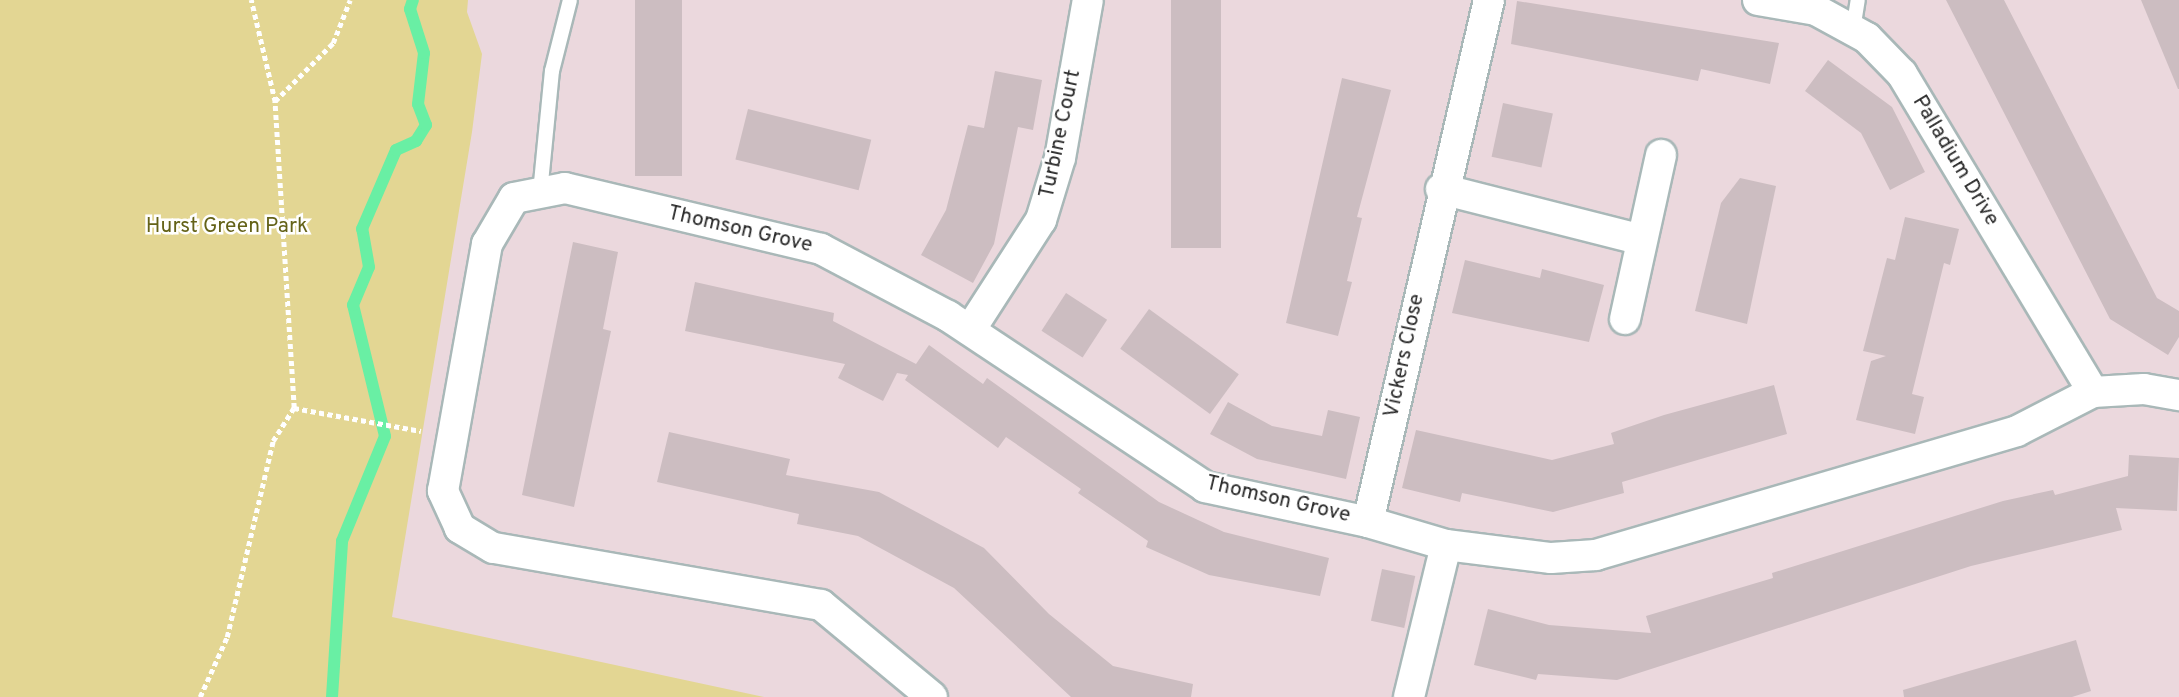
<!DOCTYPE html>
<style>
body{margin:0}
#map{position:relative;width:2179px;height:697px;overflow:hidden;background:#ebd8dd;font-family:Overpass,sans-serif}
div>[style]{position:absolute}
[style*='--x']{left:calc(var(--x)*1px);top:calc(var(--y)*1px);width:calc(var(--w)*1px);rotate:calc(var(--a)*1deg)}
.green>*{inset:0;background:#e3d693}
.stream>*{height:12px;margin:-6px;padding:0 6px;transform-origin:6px;border-radius:6px;background:#69efa4}
.building>*{inset:0;background:#ccbdc1;transform-origin:0 0}
.path>*{height:4.5px;margin-top:-2.25px;transform-origin:0;background:repeating-linear-gradient(90deg,#fff 0 5px,transparent 0 8.5px)}
.roads{filter:drop-shadow(2px 0 #a9b8b8) drop-shadow(-2px 0 #a9b8b8) drop-shadow(0 2px #a9b8b8) drop-shadow(0 -2px #a9b8b8)}
.lane>*{height:14px;margin:-7px;padding:0 7px;transform-origin:7px;border-radius:7px;background:#fff}
.street>*{height:30px;margin:-15px;padding:0 15px;transform-origin:15px;border-radius:15px;background:#fff}
span{translate:-50% -50%;white-space:nowrap;text-align:center;line-height:1.15;-webkit-text-stroke:5px #fff;paint-order:stroke}
.street-label{font-size:21px;color:#282828}
.park-label{font-size:21px;color:#646218}
</style>
<div id="map">
<div class="green">
<div style="clip-path:polygon(0 0,468px 0,467px 12px,482px 54px,472px 132px,392px 617px,764px 697px,0 697px)"></div>
</div>
<div class="stream">
<div style="--x:332;--y:697;--w:156;--a:-86.3"></div>
<div style="--x:342;--y:541;--w:113;--a:-67.7"></div>
<div style="--x:385;--y:436;--w:135;--a:-103.7"></div>
<div style="--x:353;--y:305;--w:41;--a:-67.2"></div>
<div style="--x:369;--y:267;--w:39;--a:-100"></div>
<div style="--x:362;--y:229;--w:86;--a:-66.7"></div>
<div style="--x:396;--y:150;--w:22;--a:-24"></div>
<div style="--x:416;--y:141;--w:19;--a:-58"></div>
<div style="--x:426;--y:125;--w:22;--a:-111"></div>
<div style="--x:418;--y:104;--w:51;--a:-83.3"></div>
<div style="--x:424;--y:53;--w:46;--a:-107.7"></div>
<div style="--x:410;--y:9;--w:9;--a:-72"></div>
</div>
<div class="building">
<div style="left:635px;top:0;width:47px;height:176px"></div>
<div style="left:1171px;top:0;width:50px;height:248px"></div>
<div style="clip-path:polygon(1946px 0,2004px 0,2157px 298px,2179px 311px,2179px 337px,2168px 355px,2110px 319px)"></div>
<div style="clip-path:polygon(2141px 0,2179px 0,2179px 89px,2178px 89px)"></div>
<div style="clip-path:polygon(1517px 1px,1779px 43px,1770px 84px,1701px 69px,1698px 81px,1511px 44px)"></div>
<div style="clip-path:polygon(1828px 60px,1892px 107px,1925px 172px,1890px 190px,1861px 133px,1805px 91px)"></div>
<div style="clip-path:polygon(995px 71px,1042px 80px,1033px 130px,1018px 127px,994px 244px,973px 283px,921px 255px,946px 210px,968px 125px,984px 128px)"></div>
<div style="clip-path:polygon(1342px 78px,1391px 90px,1357px 217px,1362px 218px,1347px 281px,1352px 282px,1338px 336px,1286px 323px)"></div>
<div style="left:1503px;top:103px;width:51px;height:55px;rotate:12deg"></div>
<div style="left:748px;top:109px;width:127px;height:52px;rotate:14deg"></div>
<div style="clip-path:polygon(1740px 178px,1776px 186px,1747px 324px,1695px 311px,1721px 203px)"></div>
<div style="clip-path:polygon(1905px 217px,1959px 229px,1950px 265px,1944px 263px,1912px 394px,1924px 397px,1915px 434px,1856px 420px,1871px 361px,1886px 356px,1863px 351px,1887px 258px,1895px 260px)"></div>
<div style="clip-path:polygon(573px 242px,618px 252px,603px 329px,611px 331px,574px 507px,522px 495px)"></div>
<div style="clip-path:polygon(1465px 260px,1540px 278px,1542px 269px,1604px 285px,1589px 342px,1452px 313px)"></div>
<div style="clip-path:polygon(695px 282px,834px 313px,833px 321px,916px 364px,929px 345px,983px 384px,987px 378px,1159px 502px,1224px 532px,1329px 558px,1320px 596px,1209px 575px,1146px 547px,1148px 541px,1078px 493px,1081px 489px,1006px 437px,998px 448px,905px 380px,908px 375px,897px 373px,883px 401px,838px 378px,845px 364px,685px 331px)"></div>
<div style="left:1066px;top:293px;width:49px;height:45px;rotate:33deg"></div>
<div style="left:1149px;top:309px;width:111px;height:49px;rotate:36deg"></div>
<div style="clip-path:polygon(1774px 385px,1787px 434px,1622px 482px,1624px 493px,1553px 512px,1462px 493px,1460px 502px,1402px 488px,1416px 430px,1552px 460px,1614px 444px,1611px 433px,1664px 415px)"></div>
<div style="clip-path:polygon(1228px 402px,1272px 426px,1322px 436px,1328px 410px,1360px 417px,1346px 479px,1257px 459px,1210px 434px)"></div>
<div style="clip-path:polygon(669px 432px,790px 459px,786px 475px,879px 492px,984px 548px,1049px 614px,1113px 666px,1193px 684px,1191px 697px,1071px 697px,954px 588px,858px 536px,797px 524px,799px 514px,657px 482px)"></div>
<div style="clip-path:polygon(2129px 455px,2179px 458px,2177px 511px,2116px 508px,2122px 530px,1971px 566px,1617px 680px,1538px 674px,1536px 680px,1474px 665px,1488px 609px,1549px 625px,1651px 633px,1646px 616px,1773px 578px,1772px 573px,2003px 501px,2053px 490px,2055px 495px,2128px 476px)"></div>
<div style="left:1382px;top:569px;width:34px;height:53px;rotate:12deg"></div>
<div style="clip-path:polygon(2076px 640px,2091px 691px,2072px 697px,1904px 697px,1903px 690px)"></div>
</div>
<div class="path">
<div style="--x:275;--y:101;--w:82;--a:-45"></div>
<div style="--x:333;--y:43;--w:46;--a:-68.4"></div>
<div style="--x:294;--y:408;--w:129;--a:10.3"></div>
<div style="--x:200;--y:697;--w:66;--a:-65.8"></div>
<div style="--x:227;--y:637;--w:201;--a:-76.8"></div>
<div style="--x:273;--y:441;--w:39;--a:-58"></div>
<div style="--x:294;--y:408;--w:307;--a:-93.6"></div>
<div style="--x:275;--y:102;--w:105;--a:-103.2"></div>
</div>
<div class="roads">
<div class="lane">
<div style="--x:1853;--y:30;--w:30;--a:-81"></div>
<div style="--x:540;--y:193;--w:123;--a:-84.4"></div>
<div style="--x:552;--y:71;--w:73;--a:-75.8"></div>
</div>
<div class="street">
<div style="--x:1758;--y:0;--w:59;--a:9.8"></div>
<div style="--x:1816;--y:10;--w:58;--a:28.8"></div>
<div style="--x:1867;--y:38;--w:50;--a:45.8"></div>
<div style="--x:1902;--y:74;--w:371;--a:59"></div>
<div style="--x:1441;--y:189;--w:207;--a:14.2"></div>
<div style="--x:1625;--y:319;--w:168;--a:-77.6"></div>
<div style="--x:970;--y:330;--w:131;--a:-57.2"></div>
<div style="--x:1041;--y:220;--w:65;--a:-73"></div>
<div style="--x:1060;--y:158;--w:160;--a:-80"></div>
<div style="--x:1368;--y:522;--w:536;--a:-76.95"></div>
<div style="--x:932;--y:697;--w:144;--a:-140.3"></div>
<div style="--x:821;--y:605;--w:333;--a:-170.1"></div>
<div style="--x:493;--y:548;--w:39;--a:-149"></div>
<div style="--x:460;--y:528;--w:41;--a:-114.7"></div>
<div style="--x:443;--y:491;--w:251;--a:-79.9"></div>
<div style="--x:487;--y:244;--w:53;--a:-59.6"></div>
<div style="--x:514;--y:198;--w:52;--a:-11.1"></div>
<div style="--x:565;--y:188;--w:263;--a:13.4"></div>
<div style="--x:821;--y:249;--w:144;--a:27.8"></div>
<div style="--x:948;--y:316;--w:309;--a:33.6"></div>
<div style="--x:1205;--y:487;--w:167;--a:12.1"></div>
<div style="--x:1368;--y:522;--w:81;--a:16.4"></div>
<div style="--x:1446;--y:545;--w:106;--a:7.1"></div>
<div style="--x:1551;--y:558;--w:45;--a:-3.8"></div>
<div style="--x:1596;--y:555;--w:439;--a:-16.4"></div>
<div style="--x:2017;--y:431;--w:85;--a:-27.2"></div>
<div style="--x:2093;--y:392;--w:51;--a:-3.4"></div>
<div style="--x:2144;--y:389;--w:36;--a:10"></div>
<div style="--x:1409;--y:697;--w:156;--a:-76.3"></div>
</div>
</div>
<div class="street-label">
<span style="left:1061px;top:134px;rotate:-78deg">Turbine Court</span>
<span style="left:1955px;top:161px;rotate:59deg">Palladium Drive</span>
<span style="left:740px;top:230px;rotate:13deg">Thomson Grove</span>
<span style="left:1405px;top:356px;rotate:-78deg">Vickers Close</span>
<span style="left:1278px;top:500px;rotate:13deg">Thomson Grove</span>
</div>
<div class="park-label">
<span style="left:227px;top:227px">Hurst Green Park</span>
</div>
</div>
